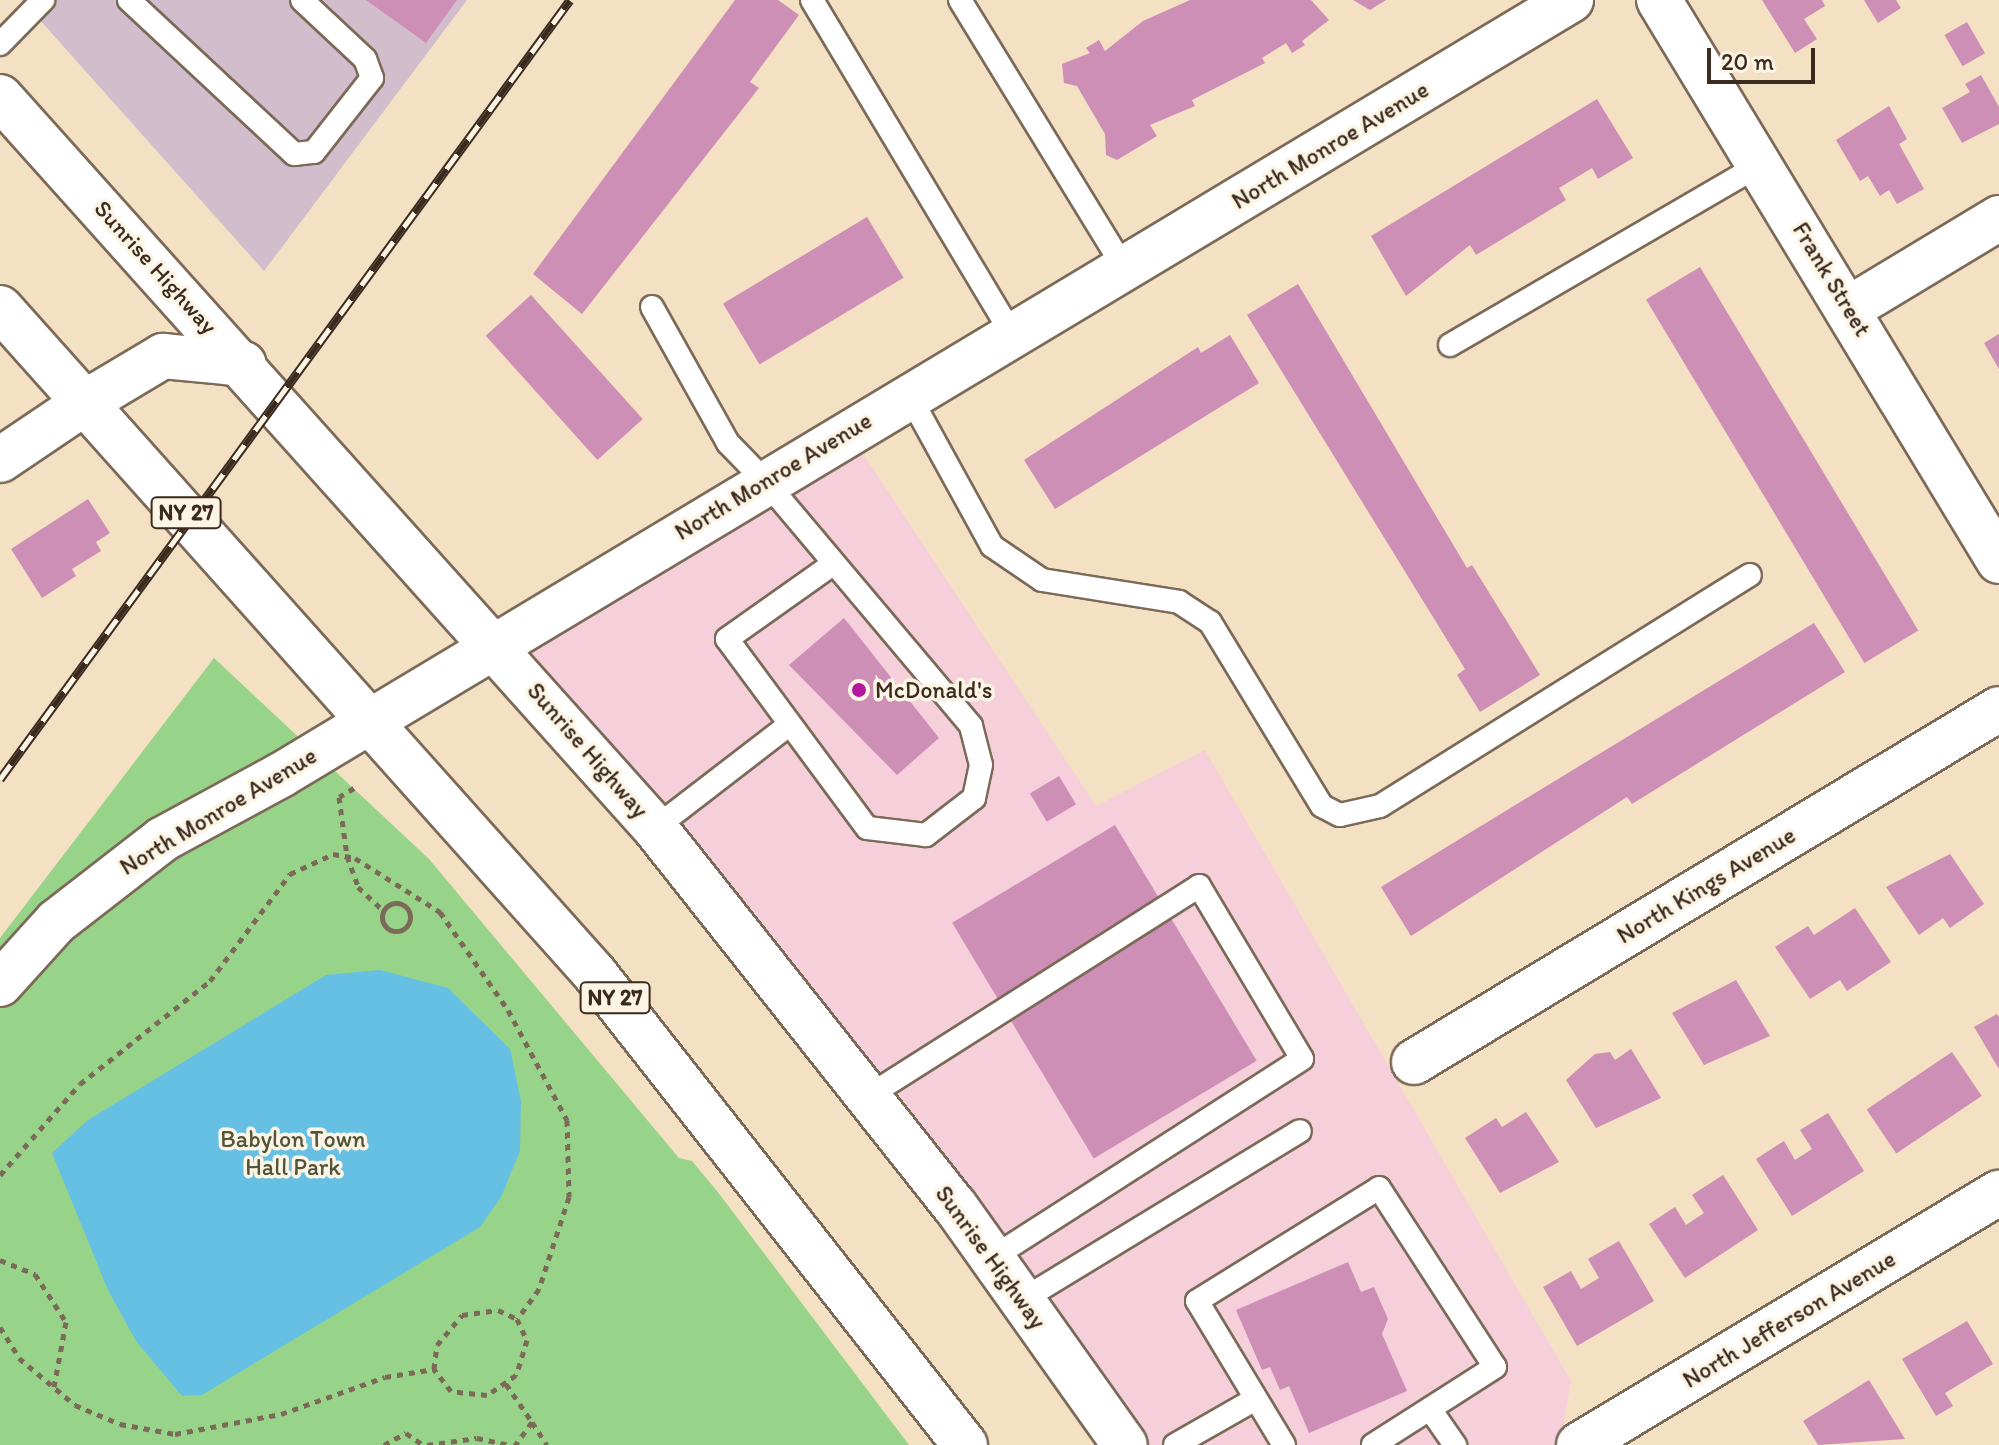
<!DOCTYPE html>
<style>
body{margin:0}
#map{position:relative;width:1999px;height:1445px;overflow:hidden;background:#f4e0c3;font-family:Itim,sans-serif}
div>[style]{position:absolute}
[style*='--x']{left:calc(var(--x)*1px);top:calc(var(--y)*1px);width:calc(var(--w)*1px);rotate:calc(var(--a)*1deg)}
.built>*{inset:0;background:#f5cfd9}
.industrial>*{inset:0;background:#d1bdcb}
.green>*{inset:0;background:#97d489}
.water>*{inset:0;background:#65c0e3}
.building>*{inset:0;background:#cd8fb6;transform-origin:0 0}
.path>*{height:5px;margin-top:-2.5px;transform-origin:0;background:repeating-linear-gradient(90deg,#7c6a58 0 6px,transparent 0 12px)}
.path>.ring{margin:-2.5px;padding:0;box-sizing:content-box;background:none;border:5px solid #7c6a58;border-radius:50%}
.roads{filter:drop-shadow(2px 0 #7c6a58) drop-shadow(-2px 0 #7c6a58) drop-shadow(0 2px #7c6a58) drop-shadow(0 -2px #7c6a58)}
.lane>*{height:22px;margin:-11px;padding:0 11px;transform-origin:11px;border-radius:11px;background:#fff}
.street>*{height:44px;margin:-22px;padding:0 22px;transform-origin:22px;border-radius:22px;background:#fff}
.secondary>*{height:44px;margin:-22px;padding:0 22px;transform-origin:22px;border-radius:22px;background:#fff}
.highway>*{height:44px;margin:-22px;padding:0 22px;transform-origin:22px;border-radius:22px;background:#fff}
.rail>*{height:9px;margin-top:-4.5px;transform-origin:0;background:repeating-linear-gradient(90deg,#fcf5e5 0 18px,#3b2a1e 0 36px);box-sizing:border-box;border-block:2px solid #3b2a1e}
.dots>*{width:22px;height:22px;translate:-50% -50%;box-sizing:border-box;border:4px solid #fcf5e5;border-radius:50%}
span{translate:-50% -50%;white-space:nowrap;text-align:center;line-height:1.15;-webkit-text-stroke:7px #fcf5e5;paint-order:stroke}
.shield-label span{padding:2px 6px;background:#fcf5e5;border:2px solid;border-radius:6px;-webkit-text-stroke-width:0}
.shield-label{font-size:22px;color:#3b2a1e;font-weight:700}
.street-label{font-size:24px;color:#3b2a1e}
.poi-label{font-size:24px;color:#3b2a1e}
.left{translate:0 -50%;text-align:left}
.park-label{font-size:24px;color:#525439}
.scale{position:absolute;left:1707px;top:48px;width:108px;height:36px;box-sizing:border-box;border:4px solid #3b2a1e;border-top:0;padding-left:10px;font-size:24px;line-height:28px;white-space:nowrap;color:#3b2a1e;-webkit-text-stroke:6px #fcf5e5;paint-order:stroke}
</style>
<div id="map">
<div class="built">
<div style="clip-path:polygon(848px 431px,1096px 806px,1205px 750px,1571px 1381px,1560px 1445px,1125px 1445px,496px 643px)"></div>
</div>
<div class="industrial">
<div style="clip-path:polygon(22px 0,467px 0,264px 271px)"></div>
</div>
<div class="green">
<div style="clip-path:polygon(214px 658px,429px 859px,679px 1158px,692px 1161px,717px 1191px,909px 1445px,0 1445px,0 938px)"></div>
</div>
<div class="water">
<div style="clip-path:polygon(380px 970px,448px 988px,510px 1049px,521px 1101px,520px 1151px,501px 1197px,480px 1227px,202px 1395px,182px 1396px,136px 1341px,108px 1290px,52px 1153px,88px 1120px,326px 975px)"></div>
</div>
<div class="building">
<div style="clip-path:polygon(366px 0,457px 0,426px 43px)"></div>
<div style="clip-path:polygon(735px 0,778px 0,799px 15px,750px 82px,759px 88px,582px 314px,533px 274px)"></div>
<div style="clip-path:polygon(1190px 0,1311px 0,1329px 20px,1302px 41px,1305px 45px,1292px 53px,1286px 43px,1262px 58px,1265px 63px,1192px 100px,1195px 106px,1150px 125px,1157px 136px,1117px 160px,1106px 155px,1105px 134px,1077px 86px,1064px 83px,1062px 64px,1090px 53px,1086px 48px,1099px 40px,1105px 51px,1143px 21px)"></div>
<div style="clip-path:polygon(1353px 0,1386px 0,1370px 10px)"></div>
<div style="clip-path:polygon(1762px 0,1822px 0,1825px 6px,1804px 19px,1817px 39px,1795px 53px)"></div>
<div style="clip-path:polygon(1864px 0,1896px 0,1901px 8px,1878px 23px)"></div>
<div style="left:1967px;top:22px;width:36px;height:26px;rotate:60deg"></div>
<div style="clip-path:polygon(1981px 75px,1999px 107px,1999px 124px,1962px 143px,1942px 108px,1970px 92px,1965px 84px)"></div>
<div style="clip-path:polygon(1597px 99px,1633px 158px,1598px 179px,1592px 168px,1559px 188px,1566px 200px,1476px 255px,1470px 245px,1406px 296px,1371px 236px)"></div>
<div style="clip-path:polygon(1889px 106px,1907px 139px,1899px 144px,1924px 189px,1897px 204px,1889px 190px,1880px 196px,1868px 176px,1860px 181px,1836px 140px)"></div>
<div style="left:867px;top:217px;width:71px;height:168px;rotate:59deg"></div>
<div style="left:1700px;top:267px;width:424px;height:63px;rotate:59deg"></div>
<div style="clip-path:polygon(1298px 284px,1467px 568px,1472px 565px,1540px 675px,1480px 712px,1457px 675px,1465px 669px,1247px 315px)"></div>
<div style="left:531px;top:295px;width:167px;height:61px;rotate:48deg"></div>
<div style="clip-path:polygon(1999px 334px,1999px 369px,1984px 343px)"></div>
<div style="clip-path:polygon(1230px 335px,1259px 383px,1055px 509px,1024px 460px,1198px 347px,1201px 353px)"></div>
<div style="clip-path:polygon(88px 499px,110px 533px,96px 542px,101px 551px,72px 569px,76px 576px,42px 598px,11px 549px)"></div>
<div style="clip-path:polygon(844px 618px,939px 738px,897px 775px,789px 665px)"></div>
<div style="clip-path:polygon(1814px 623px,1845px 672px,1632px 804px,1627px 797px,1411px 936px,1381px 887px)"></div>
<div style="left:1059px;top:776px;width:33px;height:34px;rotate:59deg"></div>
<div style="left:1115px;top:825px;width:275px;height:190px;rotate:59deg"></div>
<div style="clip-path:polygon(1950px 854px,1984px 904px,1950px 928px,1943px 918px,1919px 935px,1886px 887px)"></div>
<div style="clip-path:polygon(1855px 908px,1891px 962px,1847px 991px,1840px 980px,1810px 999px,1775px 947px,1808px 926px,1814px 935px)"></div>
<div style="clip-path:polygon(1736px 980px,1770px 1036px,1704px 1065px,1672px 1013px)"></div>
<div style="clip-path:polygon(1997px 1014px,1999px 1017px,1999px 1069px,1974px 1027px)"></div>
<div style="clip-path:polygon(1631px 1049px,1661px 1098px,1596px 1128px,1566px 1080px,1595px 1054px,1610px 1052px,1615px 1060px)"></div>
<div style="left:1952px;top:1052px;width:53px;height:103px;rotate:56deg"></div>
<div style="clip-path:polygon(1526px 1112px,1559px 1162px,1500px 1193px,1465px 1138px,1496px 1118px,1502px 1127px)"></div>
<div style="clip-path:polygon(1828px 1113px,1864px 1171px,1792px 1216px,1756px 1159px,1784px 1141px,1795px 1160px,1812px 1149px,1800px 1130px)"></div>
<div style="clip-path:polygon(1723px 1175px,1758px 1230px,1685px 1278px,1649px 1224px,1675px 1207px,1686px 1225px,1704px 1213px,1692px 1195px)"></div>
<div style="clip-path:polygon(1619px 1241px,1654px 1301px,1577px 1346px,1543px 1287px,1571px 1271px,1581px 1289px,1599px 1278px,1588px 1259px)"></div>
<div style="clip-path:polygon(1348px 1262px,1361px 1292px,1374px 1287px,1388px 1319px,1382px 1334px,1407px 1391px,1309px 1433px,1289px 1386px,1280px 1390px,1270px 1367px,1262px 1370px,1236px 1310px)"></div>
<div style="clip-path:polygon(1967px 1321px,1993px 1364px,1945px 1393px,1953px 1406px,1936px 1416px,1902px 1359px)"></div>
<div style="clip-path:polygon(1869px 1380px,1905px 1439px,1818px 1445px,1803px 1421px)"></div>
</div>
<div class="path">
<div style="--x:354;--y:788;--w:17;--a:149"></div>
<div style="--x:339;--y:797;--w:60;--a:82.3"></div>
<div style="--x:347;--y:856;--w:33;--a:70"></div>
<div style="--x:358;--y:887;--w:34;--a:43"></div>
<div class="ring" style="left:382px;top:903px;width:23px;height:23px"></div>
<div style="--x:0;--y:1175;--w:121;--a:-48.7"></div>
<div style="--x:80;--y:1084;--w:166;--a:-38.4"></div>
<div style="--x:210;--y:981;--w:134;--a:-53.2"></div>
<div style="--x:290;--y:874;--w:47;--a:-24.9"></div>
<div style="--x:333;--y:854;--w:22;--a:10"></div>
<div style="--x:355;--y:858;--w:101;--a:32.4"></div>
<div style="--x:440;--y:912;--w:119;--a:55.2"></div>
<div style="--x:508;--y:1010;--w:125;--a:61.8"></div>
<div style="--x:567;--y:1120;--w:77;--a:88.5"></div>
<div style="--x:569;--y:1197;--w:97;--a:108.1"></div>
<div style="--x:539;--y:1289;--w:37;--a:126"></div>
<div style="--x:0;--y:1260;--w:38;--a:22"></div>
<div style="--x:35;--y:1274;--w:57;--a:57.1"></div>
<div style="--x:66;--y:1322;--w:66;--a:100.5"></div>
<div style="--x:498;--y:1310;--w:21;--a:25"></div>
<div style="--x:517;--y:1319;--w:23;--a:65"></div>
<div style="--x:527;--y:1340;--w:37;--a:107"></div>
<div style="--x:516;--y:1375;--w:35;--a:145"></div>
<div style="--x:487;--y:1395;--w:36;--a:-174"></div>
<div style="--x:451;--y:1391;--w:28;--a:-128"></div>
<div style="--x:434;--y:1369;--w:24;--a:-83"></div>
<div style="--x:437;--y:1345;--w:39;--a:-50"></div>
<div style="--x:462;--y:1315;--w:36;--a:-8"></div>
<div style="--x:0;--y:1327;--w:36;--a:58"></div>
<div style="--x:19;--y:1358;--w:73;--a:40"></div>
<div style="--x:75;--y:1405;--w:49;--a:22.9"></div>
<div style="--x:120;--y:1424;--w:56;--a:10.3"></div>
<div style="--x:175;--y:1434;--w:108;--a:-10.7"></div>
<div style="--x:281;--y:1414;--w:110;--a:-19.6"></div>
<div style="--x:385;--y:1377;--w:50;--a:-9.3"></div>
<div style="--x:506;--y:1384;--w:46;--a:55.6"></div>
<div style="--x:532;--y:1422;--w:29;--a:126"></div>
<div style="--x:532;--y:1422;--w:27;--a:57"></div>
<div style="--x:384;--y:1445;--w:25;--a:-29"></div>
<div style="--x:406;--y:1433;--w:21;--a:35"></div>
<div style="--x:427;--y:1445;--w:50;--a:-8"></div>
<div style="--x:477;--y:1438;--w:34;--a:12"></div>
</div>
<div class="roads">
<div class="lane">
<div style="--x:129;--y:0;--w:226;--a:43"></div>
<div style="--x:294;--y:154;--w:20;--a:-6"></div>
<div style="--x:314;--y:152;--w:94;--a:-51.9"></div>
<div style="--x:372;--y:78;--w:20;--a:-110"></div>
<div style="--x:365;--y:59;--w:86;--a:-136.9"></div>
<div style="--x:812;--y:0;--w:388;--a:59.1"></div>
<div style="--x:960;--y:0;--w:316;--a:58.5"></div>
<div style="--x:0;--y:44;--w:62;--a:-45.7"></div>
<div style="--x:652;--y:307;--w:156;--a:60.8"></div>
<div style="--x:728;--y:443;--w:53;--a:45.8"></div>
<div style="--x:765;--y:481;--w:320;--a:49.9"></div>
<div style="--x:971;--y:726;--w:40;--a:75.6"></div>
<div style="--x:981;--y:765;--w:34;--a:102"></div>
<div style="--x:974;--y:798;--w:61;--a:142.4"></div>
<div style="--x:926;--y:835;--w:59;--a:-173.2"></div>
<div style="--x:867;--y:828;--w:235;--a:-126.5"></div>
<div style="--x:727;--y:639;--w:130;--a:-35.3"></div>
<div style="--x:1450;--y:345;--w:360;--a:-30.2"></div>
<div style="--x:909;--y:395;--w:172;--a:61.2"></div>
<div style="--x:992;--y:546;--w:60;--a:34.2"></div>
<div style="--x:1042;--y:580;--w:139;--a:9.1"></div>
<div style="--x:1179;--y:602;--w:37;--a:33"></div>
<div style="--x:1210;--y:622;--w:215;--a:58.7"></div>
<div style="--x:1322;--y:806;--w:20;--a:27"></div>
<div style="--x:1340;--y:815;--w:41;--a:-12.7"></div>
<div style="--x:1380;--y:806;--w:436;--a:-32"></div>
<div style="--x:655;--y:828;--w:165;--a:-37.6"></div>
<div style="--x:870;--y:1095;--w:390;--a:-32.4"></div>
<div style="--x:1199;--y:886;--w:201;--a:59.2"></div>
<div style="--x:1302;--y:1059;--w:368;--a:147.3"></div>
<div style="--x:1022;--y:1300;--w:325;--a:-31.3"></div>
<div style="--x:1430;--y:1409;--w:44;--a:55.2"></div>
<div style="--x:1175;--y:1445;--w:89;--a:-29.7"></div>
<div style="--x:1284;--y:1445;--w:168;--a:-121.1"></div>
<div style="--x:1197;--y:1301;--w:214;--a:-31.8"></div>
<div style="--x:1379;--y:1188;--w:213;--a:57.1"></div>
<div style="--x:1495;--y:1367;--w:145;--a:147.4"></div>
</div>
<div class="street">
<div style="--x:1850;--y:308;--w:174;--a:-31.1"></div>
<div style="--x:0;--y:460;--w:104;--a:-34"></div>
<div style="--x:0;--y:984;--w:84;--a:-47.9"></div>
<div style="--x:56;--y:922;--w:135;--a:-37.8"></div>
<div style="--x:163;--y:839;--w:134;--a:-28.5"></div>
<div style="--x:281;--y:775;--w:1505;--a:-31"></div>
<div style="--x:1414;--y:1062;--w:683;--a:-31.11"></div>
<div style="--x:1579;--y:1445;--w:490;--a:-31"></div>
</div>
<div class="secondary">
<div style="--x:1659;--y:0;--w:656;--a:58.78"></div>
</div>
<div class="highway">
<div style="--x:0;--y:97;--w:982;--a:48.14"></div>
<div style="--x:655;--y:828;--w:483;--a:51.6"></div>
<div style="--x:955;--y:1206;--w:293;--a:54.6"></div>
<div style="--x:0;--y:308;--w:893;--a:48.22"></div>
<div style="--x:595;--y:974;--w:599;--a:51.85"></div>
<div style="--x:86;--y:402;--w:90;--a:-30.9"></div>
<div style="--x:163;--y:356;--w:81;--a:5.6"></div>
</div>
</div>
<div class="rail">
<div style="--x:0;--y:779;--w:965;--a:-53.81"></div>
</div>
<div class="dots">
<div style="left:859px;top:690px;background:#b5179e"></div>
</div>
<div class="shield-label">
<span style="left:186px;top:513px">NY 27</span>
<span style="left:615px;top:998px">NY 27</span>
</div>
<div class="street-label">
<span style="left:1330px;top:145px;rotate:-31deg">North Monroe Avenue</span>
<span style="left:156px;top:267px;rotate:48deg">Sunrise Highway</span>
<span style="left:1832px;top:279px;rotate:59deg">Frank Street</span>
<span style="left:773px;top:476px;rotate:-31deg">North Monroe Avenue</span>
<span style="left:588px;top:750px;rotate:49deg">Sunrise Highway</span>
<span style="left:218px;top:811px;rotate:-31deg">North Monroe Avenue</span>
<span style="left:1706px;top:885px;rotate:-31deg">North Kings Avenue</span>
<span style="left:991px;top:1257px;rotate:54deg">Sunrise Highway</span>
<span style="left:1789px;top:1319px;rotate:-31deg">North Jefferson Avenue</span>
</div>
<div class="poi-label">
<span class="left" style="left:875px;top:690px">McDonald's</span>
</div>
<div class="park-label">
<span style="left:293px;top:1153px">Babylon Town<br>Hall Park</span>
</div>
<div class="scale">20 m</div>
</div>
